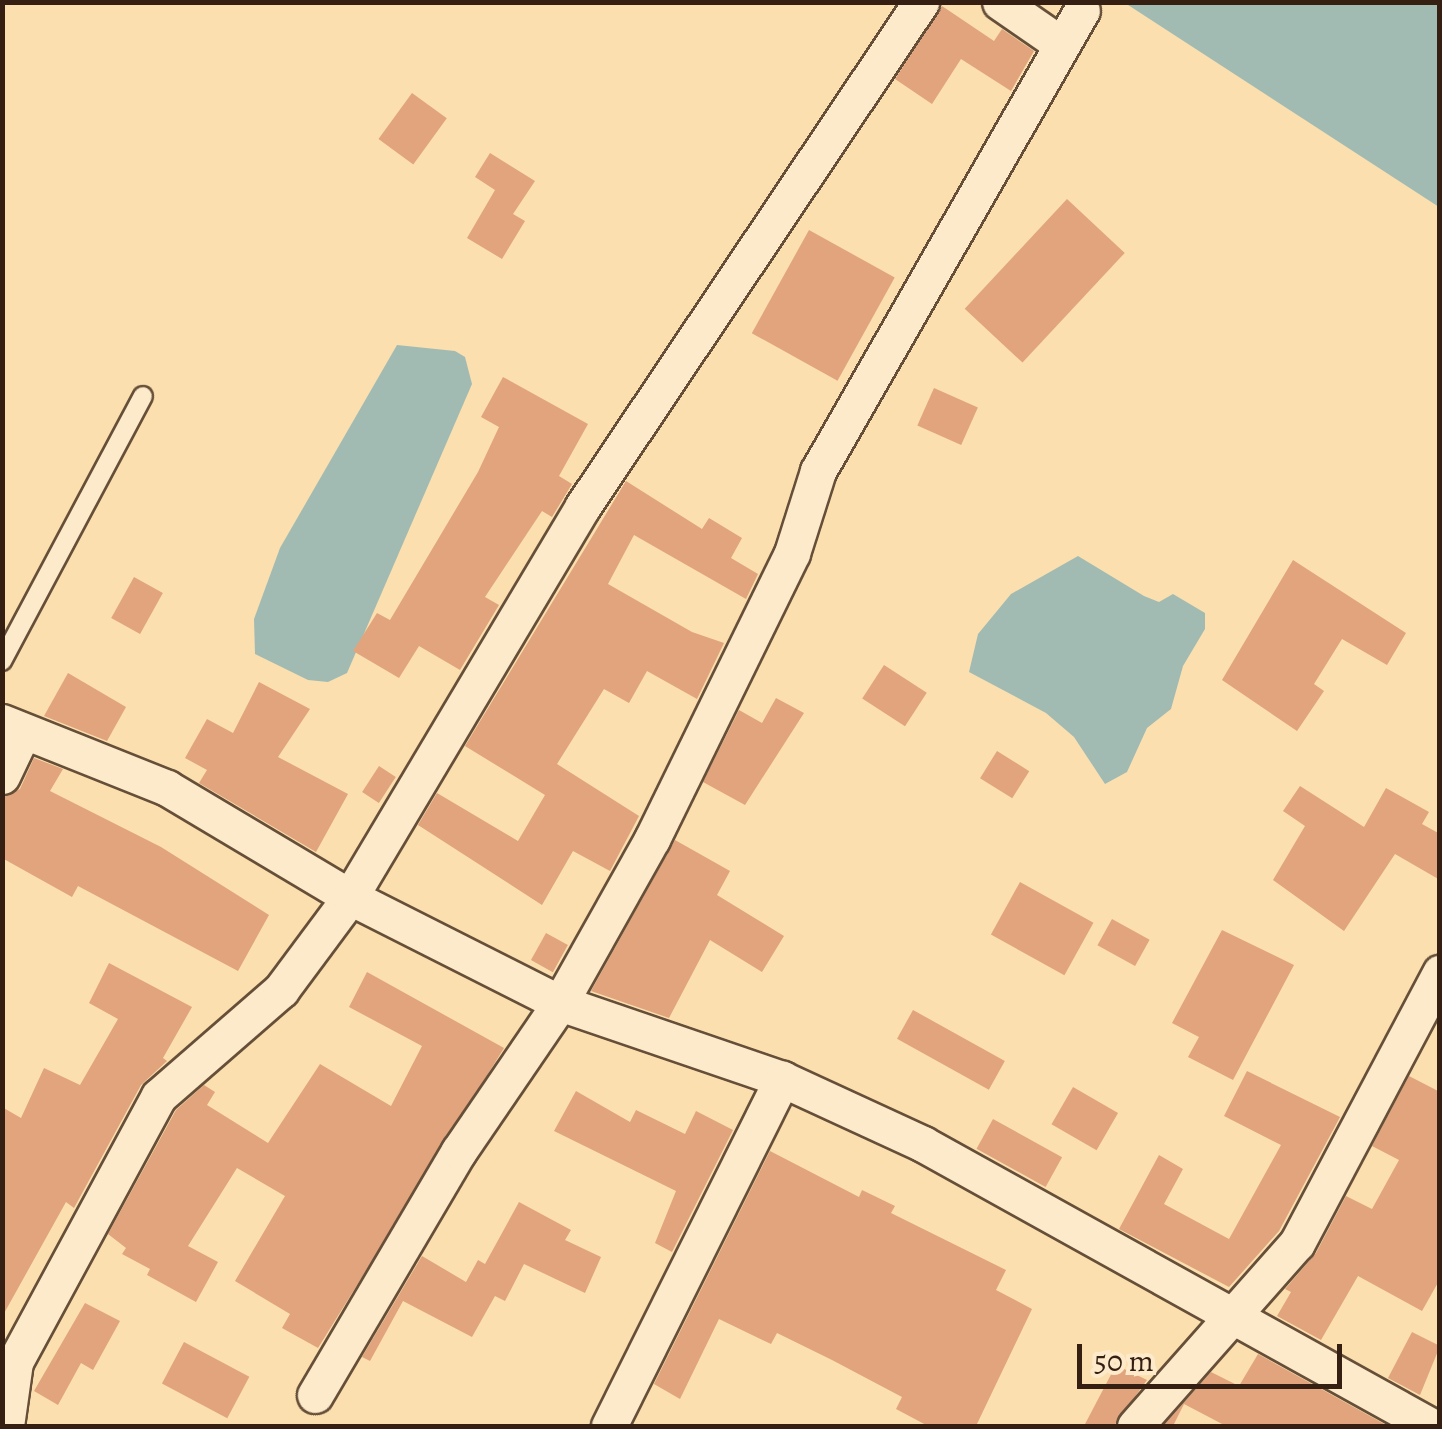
<!DOCTYPE html>
<style>
body{margin:0}
#map{position:relative;width:1442px;height:1429px;overflow:hidden;background:#fbdfae;font-family:Alegreya,serif}
div>[style]{position:absolute}
[style*='--x']{left:calc(var(--x)*1px);top:calc(var(--y)*1px);width:calc(var(--w)*1px);rotate:calc(var(--a)*1deg)}
.water>*{inset:0;background:#a1bbb3}
.building>*{inset:0;background:#e1a47d;transform-origin:0 0}
.roads{filter:drop-shadow(2px 0 #664f39) drop-shadow(-2px 0 #664f39) drop-shadow(0 2px #664f39) drop-shadow(0 -2px #664f39)}
.lane>*{height:18px;margin:-9px;padding:0 9px;transform-origin:9px;border-radius:9px;background:#fceaca}
.street>*{height:35px;margin:-17.5px;padding:0 17.5px;transform-origin:17.5px;border-radius:17.5px;background:#fceaca}
span{translate:-50% -50%;white-space:nowrap;text-align:center;line-height:1.15;-webkit-text-stroke:8px #fceaca;paint-order:stroke}
.frame{position:absolute;inset:0;border:5px solid #341f12;pointer-events:none}
.scale{position:absolute;left:1077px;top:1344px;width:265px;height:45px;box-sizing:border-box;border:5px solid #341f12;border-top:0;padding-left:12px;font-size:30px;line-height:35px;white-space:nowrap;color:#341f12;-webkit-text-stroke:8px #fceaca;paint-order:stroke}
</style>
<div id="map">
<div class="water">
<div style="clip-path:polygon(1125px 3px,1439px 3px,1439px 207px)"></div>
<div style="clip-path:polygon(397px 345px,455px 351px,465px 357px,472px 384px,347px 673px,328px 682px,308px 680px,255px 654px,254px 619px,280px 548px)"></div>
<div style="clip-path:polygon(1078px 556px,1144px 596px,1159px 602px,1173px 594px,1205px 613px,1205px 629px,1183px 666px,1171px 709px,1147px 728px,1127px 772px,1105px 784px,1074px 737px,1046px 713px,969px 672px,978px 634px,1011px 594px)"></div>
</div>
<div class="building">
<div style="clip-path:polygon(942px 6px,994px 41px,1002px 29px,1034px 51px,1011px 91px,961px 59px,932px 104px,895px 79px)"></div>
<div style="left:412px;top:93px;width:43px;height:57px;rotate:36deg"></div>
<div style="clip-path:polygon(490px 153px,535px 181px,513px 214px,525px 221px,502px 259px,467px 238px,495px 190px,475px 177px)"></div>
<div style="left:1067px;top:199px;width:79px;height:150px;rotate:43deg"></div>
<div style="left:809px;top:230px;width:98px;height:118px;rotate:29deg"></div>
<div style="clip-path:polygon(503px 377px,588px 424px,559px 476px,572px 484px,552px 517px,542px 511px,485px 597px,499px 605px,460px 670px,419px 646px,399px 678px,353px 651px,377px 613px,390px 620px,478px 472px,499px 427px,481px 417px)"></div>
<div style="left:934px;top:388px;width:48px;height:41px;rotate:24deg"></div>
<div style="clip-path:polygon(626px 481px,702px 529px,709px 518px,742px 538px,731px 558px,758px 574px,746px 599px,634px 535px,608px 584px,692px 632px,724px 643px,697px 699px,647px 671px,629px 703px,604px 689px,557px 764px,639px 816px,610px 871px,573px 851px,542px 905px,418px 825px,437px 793px,518px 841px,545px 795px,465px 746px)"></div>
<div style="clip-path:polygon(1293px 560px,1406px 633px,1387px 665px,1342px 639px,1314px 684px,1324px 691px,1297px 731px,1222px 680px)"></div>
<div style="left:134px;top:577px;width:33px;height:47px;rotate:29deg"></div>
<div style="left:884px;top:665px;width:51px;height:40px;rotate:33deg"></div>
<div style="clip-path:polygon(68px 673px,126px 707px,107px 741px,44px 716px)"></div>
<div style="clip-path:polygon(259px 682px,310px 709px,278px 757px,348px 794px,316px 852px,199px 783px,207px 770px,185px 758px,207px 719px,233px 733px)"></div>
<div style="clip-path:polygon(776px 698px,804px 713px,745px 805px,703px 782px,739px 710px,762px 723px)"></div>
<div style="left:997px;top:751px;width:38px;height:32px;rotate:32deg"></div>
<div style="clip-path:polygon(34px 758px,63px 769px,50px 791px,161px 847px,269px 915px,238px 971px,78px 886px,72px 897px,2px 858px,2px 797px,20px 789px)"></div>
<div style="left:379px;top:766px;width:20px;height:31px;rotate:33deg"></div>
<div style="clip-path:polygon(1300px 786px,1364px 827px,1386px 788px,1429px 812px,1422px 824px,1440px 834px,1440px 880px,1395px 854px,1344px 931px,1273px 880px,1305px 826px,1283px 811px)"></div>
<div style="clip-path:polygon(675px 840px,730px 871px,717px 895px,784px 936px,762px 972px,710px 940px,669px 1018px,591px 991px)"></div>
<div style="left:1020px;top:882px;width:84px;height:60px;rotate:29deg"></div>
<div style="left:1112px;top:919px;width:43px;height:30px;rotate:29deg"></div>
<div style="clip-path:polygon(1222px 930px,1294px 965px,1233px 1080px,1188px 1057px,1199px 1037px,1172px 1023px)"></div>
<div style="left:546px;top:933px;width:25px;height:31px;rotate:29deg"></div>
<div style="clip-path:polygon(109px 963px,192px 1007px,163px 1058px,167px 1061px,141px 1085px,74px 1208px,66px 1202px,2px 1317px,2px 1107px,21px 1118px,44px 1068px,80px 1085px,118px 1019px,89px 1003px)"></div>
<div style="clip-path:polygon(367px 972px,504px 1048px,318px 1348px,282px 1328px,290px 1314px,235px 1281px,285px 1196px,237px 1168px,188px 1246px,218px 1262px,196px 1302px,147px 1275px,150px 1269px,122px 1254px,126px 1248px,108px 1234px,176px 1110px,204px 1085px,215px 1092px,207px 1105px,268px 1143px,320px 1064px,391px 1106px,422px 1046px,349px 1007px)"></div>
<div style="left:913px;top:1010px;width:105px;height:33px;rotate:29deg"></div>
<div style="clip-path:polygon(1247px 1071px,1340px 1117px,1279px 1231px,1229px 1287px,1119px 1229px,1159px 1155px,1183px 1169px,1164px 1204px,1229px 1239px,1281px 1145px,1224px 1116px)"></div>
<div style="clip-path:polygon(1409px 1076px,1440px 1092px,1440px 1279px,1422px 1311px,1358px 1276px,1321px 1340px,1277px 1316px,1291px 1292px,1285px 1289px,1316px 1253px,1346px 1196px,1372px 1209px,1399px 1160px,1372px 1146px)"></div>
<div style="left:1073px;top:1087px;width:52px;height:43px;rotate:30deg"></div>
<div style="clip-path:polygon(576px 1091px,630px 1122px,636px 1110px,685px 1134px,696px 1111px,733px 1130px,672px 1252px,655px 1243px,676px 1191px,554px 1131px)"></div>
<div style="left:993px;top:1119px;width:79px;height:34px;rotate:29deg"></div>
<div style="clip-path:polygon(770px 1151px,859px 1197px,862px 1190px,895px 1206px,891px 1213px,1006px 1270px,996px 1290px,1032px 1309px,976px 1426px,928px 1426px,896px 1409px,902px 1397px,832px 1360px,777px 1333px,771px 1344px,719px 1319px,680px 1399px,654px 1384px)"></div>
<div style="clip-path:polygon(519px 1202px,571px 1230px,565px 1240px,601px 1257px,585px 1293px,524px 1264px,505px 1301px,495px 1296px,472px 1337px,403px 1301px,370px 1361px,362px 1357px,422px 1256px,466px 1282px,478px 1260px,485px 1264px)"></div>
<div style="clip-path:polygon(85px 1303px,120px 1321px,93px 1370px,81px 1363px,58px 1405px,34px 1391px)"></div>
<div style="clip-path:polygon(1412px 1332px,1440px 1346px,1420px 1395px,1388px 1378px)"></div>
<div style="left:184px;top:1342px;width:74px;height:47px;rotate:28deg"></div>
<div style="clip-path:polygon(1258px 1354px,1388px 1426px,1226px 1426px,1184px 1404px,1173px 1426px,1163px 1426px,1211px 1372px,1239px 1386px)"></div>
<div style="clip-path:polygon(1116px 1365px,1147px 1380px,1114px 1426px,1084px 1426px)"></div>
</div>
<div class="roads">
<div class="lane">
<div style="--x:2;--y:661;--w:300;--a:-62"></div>
</div>
<div class="street">
<div style="--x:1000;--y:2;--w:75;--a:34.7"></div>
<div style="--x:2;--y:722;--w:178;--a:21.8"></div>
<div style="--x:167;--y:788;--w:213;--a:30.8"></div>
<div style="--x:350;--y:897;--w:235;--a:26.8"></div>
<div style="--x:560;--y:1003;--w:235;--a:18.9"></div>
<div style="--x:782;--y:1079;--w:155;--a:24.7"></div>
<div style="--x:923;--y:1144;--w:581;--a:29.04"></div>
<div style="--x:2;--y:776;--w:47;--a:-64.5"></div>
<div style="--x:315;--y:1395;--w:283;--a:-59.5"></div>
<div style="--x:459;--y:1151;--w:179;--a:-55.7"></div>
<div style="--x:560;--y:1003;--w:188;--a:-60.7"></div>
<div style="--x:652;--y:839;--w:318;--a:-63.9"></div>
<div style="--x:792;--y:553;--w:86;--a:-72.4"></div>
<div style="--x:818;--y:471;--w:531;--a:-60.2"></div>
<div style="--x:6;--y:1426;--w:65;--a:-82"></div>
<div style="--x:15;--y:1362;--w:302;--a:-61.6"></div>
<div style="--x:159;--y:1096;--w:162;--a:-41"></div>
<div style="--x:281;--y:990;--w:116;--a:-53.4"></div>
<div style="--x:350;--y:897;--w:455;--a:-59.2"></div>
<div style="--x:583;--y:506;--w:607;--a:-56.15"></div>
<div style="--x:609;--y:1426;--w:388;--a:-63.5"></div>
<div style="--x:1135;--y:1426;--w:244;--a:-48.5"></div>
<div style="--x:1297;--y:1243;--w:306;--a:-62.1"></div>
</div>
</div>
<div class="frame"></div>
<div class="scale">50 m</div>
</div>
